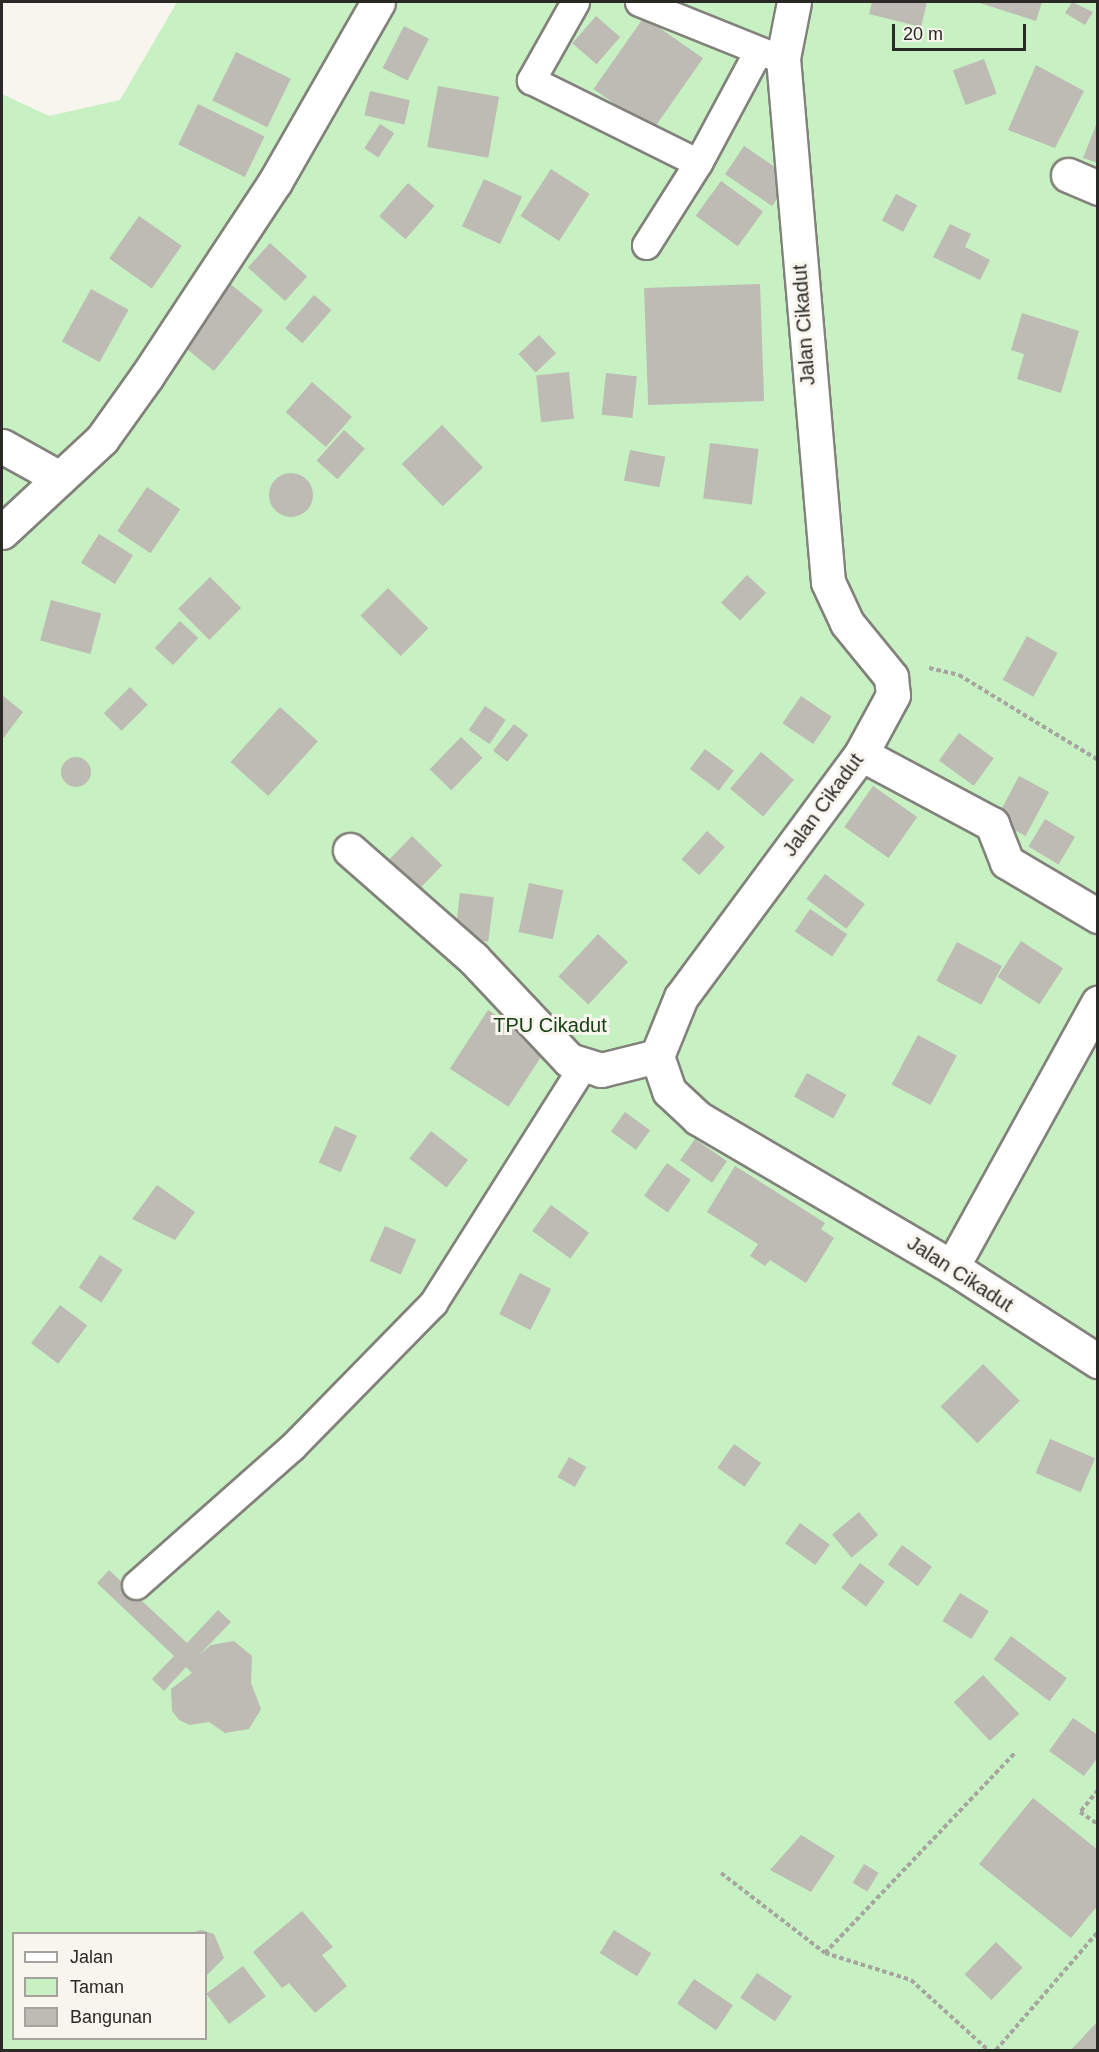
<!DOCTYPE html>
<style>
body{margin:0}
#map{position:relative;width:1099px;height:2052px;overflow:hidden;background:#f8f5ee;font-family:Arial,sans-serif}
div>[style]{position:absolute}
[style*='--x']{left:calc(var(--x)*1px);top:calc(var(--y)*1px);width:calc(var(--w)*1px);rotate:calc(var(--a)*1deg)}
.green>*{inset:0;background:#c7f0c3}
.building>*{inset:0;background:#bdbbb4;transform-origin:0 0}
.round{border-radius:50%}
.path>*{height:4px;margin-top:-2px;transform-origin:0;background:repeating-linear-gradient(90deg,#a7a59f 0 4.5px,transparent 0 7.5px)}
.roads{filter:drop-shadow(2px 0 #83817b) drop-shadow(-2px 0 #83817b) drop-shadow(0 2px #83817b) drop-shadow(0 -2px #83817b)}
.service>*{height:27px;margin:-13.5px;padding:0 13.5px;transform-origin:13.5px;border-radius:13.5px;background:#fff}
.minor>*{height:33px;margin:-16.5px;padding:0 16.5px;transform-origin:16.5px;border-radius:16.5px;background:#fff}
span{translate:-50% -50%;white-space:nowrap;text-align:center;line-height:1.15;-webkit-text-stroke:6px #f8f5ee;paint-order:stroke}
.street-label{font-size:20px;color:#2a2926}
.park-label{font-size:20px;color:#174215}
.frame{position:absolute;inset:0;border:3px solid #2a2926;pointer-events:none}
.legend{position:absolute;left:12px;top:1932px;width:195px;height:108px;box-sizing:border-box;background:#f8f5ee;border:2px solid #a6a39e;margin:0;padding:8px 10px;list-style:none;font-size:18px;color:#2a2926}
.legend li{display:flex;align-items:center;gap:12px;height:30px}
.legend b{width:30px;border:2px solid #a6a39e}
.scale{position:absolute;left:892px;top:24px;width:134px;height:27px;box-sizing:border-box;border:3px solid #2a2926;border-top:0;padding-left:8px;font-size:18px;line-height:21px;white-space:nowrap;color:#2a2926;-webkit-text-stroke:4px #f8f5ee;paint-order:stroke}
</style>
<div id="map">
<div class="green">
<div style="clip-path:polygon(evenodd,177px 2px,1097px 2px,1097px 2050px,2px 2050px,2px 94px,49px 116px,120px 100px,177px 2px,14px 1934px,206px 1934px,206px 2038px,14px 2038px,14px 1934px)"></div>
</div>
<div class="building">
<div style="clip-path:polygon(872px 2px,927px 2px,921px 27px,869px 14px)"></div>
<div style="clip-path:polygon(977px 2px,1042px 2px,1036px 21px)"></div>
<div style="clip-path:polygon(1072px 2px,1093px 12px,1085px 25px,1065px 13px)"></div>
<div style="left:596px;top:16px;width:32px;height:36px;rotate:41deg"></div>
<div style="left:644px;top:17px;width:72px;height:88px;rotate:35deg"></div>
<div style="left:404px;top:26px;width:28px;height:47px;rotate:27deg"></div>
<div style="left:236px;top:52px;width:61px;height:54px;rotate:26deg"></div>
<div style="left:984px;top:59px;width:37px;height:33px;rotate:70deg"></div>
<div style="clip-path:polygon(1036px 65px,1084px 91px,1055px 148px,1008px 130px)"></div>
<div style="left:438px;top:86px;width:62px;height:62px;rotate:10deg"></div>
<div style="left:370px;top:91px;width:41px;height:25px;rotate:13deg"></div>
<div style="left:198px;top:104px;width:74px;height:45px;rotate:26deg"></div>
<div style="clip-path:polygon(1098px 120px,1098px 163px,1083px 158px)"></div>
<div style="left:380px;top:124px;width:17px;height:29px;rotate:33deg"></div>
<div style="left:744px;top:146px;width:57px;height:34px;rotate:34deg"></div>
<div style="left:551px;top:169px;width:46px;height:56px;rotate:33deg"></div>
<div style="left:484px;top:179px;width:42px;height:52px;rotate:25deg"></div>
<div style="left:721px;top:181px;width:52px;height:43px;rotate:36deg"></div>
<div style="left:408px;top:183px;width:35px;height:44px;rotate:41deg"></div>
<div style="left:896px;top:194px;width:24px;height:30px;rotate:28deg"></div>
<div style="left:139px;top:216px;width:52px;height:52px;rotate:35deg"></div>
<div style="clip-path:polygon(950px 224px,971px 234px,965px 247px,990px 260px,980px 280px,933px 257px)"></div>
<div style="left:270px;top:243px;width:50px;height:33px;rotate:42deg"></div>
<div style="left:228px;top:282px;width:45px;height:78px;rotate:39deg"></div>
<div style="left:760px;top:284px;width:117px;height:116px;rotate:88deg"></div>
<div style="left:91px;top:289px;width:43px;height:60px;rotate:29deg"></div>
<div style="left:314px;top:295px;width:23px;height:44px;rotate:41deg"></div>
<div style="clip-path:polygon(1022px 313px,1079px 331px,1061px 393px,1017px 379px,1024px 354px,1011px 350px)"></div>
<div style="left:539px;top:335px;width:25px;height:28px;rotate:47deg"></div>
<div style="left:569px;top:372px;width:47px;height:33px;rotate:84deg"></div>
<div style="left:606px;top:373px;width:31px;height:42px;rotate:6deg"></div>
<div style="left:312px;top:382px;width:53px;height:40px;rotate:41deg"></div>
<div style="left:442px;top:425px;width:59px;height:56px;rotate:46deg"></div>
<div style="left:344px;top:430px;width:28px;height:41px;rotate:42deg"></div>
<div style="left:710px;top:443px;width:49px;height:56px;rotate:7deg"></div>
<div style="left:630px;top:450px;width:36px;height:31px;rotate:11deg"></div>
<div class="round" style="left:269px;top:473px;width:44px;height:44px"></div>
<div style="left:147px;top:487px;width:40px;height:53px;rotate:34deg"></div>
<div style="left:99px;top:534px;width:40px;height:34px;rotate:32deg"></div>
<div style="left:747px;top:575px;width:26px;height:38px;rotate:43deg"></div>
<div style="left:210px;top:577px;width:44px;height:45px;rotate:45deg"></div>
<div style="left:388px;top:588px;width:57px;height:39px;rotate:45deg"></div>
<div style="left:51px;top:600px;width:52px;height:42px;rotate:15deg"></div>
<div style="left:180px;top:621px;width:25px;height:37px;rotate:43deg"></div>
<div style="left:1027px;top:636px;width:35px;height:50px;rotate:29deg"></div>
<div style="left:130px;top:687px;width:25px;height:37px;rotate:45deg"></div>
<div style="clip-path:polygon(2px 695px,23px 712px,2px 740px)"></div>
<div style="left:801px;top:696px;width:37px;height:33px;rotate:34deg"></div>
<div style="left:485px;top:706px;width:25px;height:29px;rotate:34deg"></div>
<div style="left:280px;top:707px;width:51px;height:74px;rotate:42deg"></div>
<div style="left:514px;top:724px;width:18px;height:34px;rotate:38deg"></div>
<div style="left:959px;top:733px;width:43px;height:34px;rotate:36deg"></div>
<div style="left:461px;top:737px;width:30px;height:45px;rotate:44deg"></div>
<div style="left:705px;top:749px;width:36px;height:25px;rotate:37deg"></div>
<div style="left:761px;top:752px;width:43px;height:48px;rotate:40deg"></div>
<div class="round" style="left:61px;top:757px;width:30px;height:30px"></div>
<div style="left:1019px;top:776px;width:34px;height:50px;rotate:28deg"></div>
<div style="left:873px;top:786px;width:54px;height:50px;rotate:35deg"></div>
<div style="left:1045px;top:819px;width:35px;height:32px;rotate:31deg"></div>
<div style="left:707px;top:831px;width:24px;height:38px;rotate:42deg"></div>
<div style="left:412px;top:836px;width:42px;height:34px;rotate:44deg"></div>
<div style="left:825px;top:874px;width:50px;height:31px;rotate:37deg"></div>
<div style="left:529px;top:883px;width:35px;height:50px;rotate:12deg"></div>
<div style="left:460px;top:893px;width:34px;height:45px;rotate:7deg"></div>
<div style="left:810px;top:909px;width:45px;height:27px;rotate:34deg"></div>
<div style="left:598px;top:934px;width:41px;height:58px;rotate:43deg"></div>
<div style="left:1021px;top:941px;width:50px;height:43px;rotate:33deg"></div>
<div style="left:957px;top:942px;width:51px;height:44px;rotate:28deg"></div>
<div style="left:488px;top:1010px;width:70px;height:70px;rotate:33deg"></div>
<div style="left:918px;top:1035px;width:44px;height:56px;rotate:28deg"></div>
<div style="left:807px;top:1073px;width:45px;height:27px;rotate:29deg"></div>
<div style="left:625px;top:1112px;width:31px;height:24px;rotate:36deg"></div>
<div style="left:335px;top:1126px;width:24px;height:40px;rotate:24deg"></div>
<div style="left:431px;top:1131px;width:47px;height:35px;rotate:38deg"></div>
<div style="left:695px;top:1139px;width:39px;height:26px;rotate:35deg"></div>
<div style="left:667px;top:1163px;width:29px;height:40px;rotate:35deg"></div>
<div style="clip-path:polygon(735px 1166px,825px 1223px,821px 1229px,834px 1238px,806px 1283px,770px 1260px,765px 1266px,750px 1256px,758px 1244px,707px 1212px)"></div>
<div style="clip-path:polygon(157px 1185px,195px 1212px,175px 1240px,132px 1219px)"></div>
<div style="left:551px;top:1205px;width:47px;height:32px;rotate:36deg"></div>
<div style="left:385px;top:1226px;width:34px;height:38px;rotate:24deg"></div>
<div style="left:100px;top:1255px;width:27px;height:39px;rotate:33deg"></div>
<div style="left:520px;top:1273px;width:35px;height:46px;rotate:27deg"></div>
<div style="left:60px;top:1305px;width:34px;height:48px;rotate:37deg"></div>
<div style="left:983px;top:1364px;width:52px;height:60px;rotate:45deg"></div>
<div style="left:1050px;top:1439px;width:49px;height:37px;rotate:23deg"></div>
<div style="left:734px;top:1444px;width:33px;height:29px;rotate:35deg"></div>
<div style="left:569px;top:1457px;width:20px;height:23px;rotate:30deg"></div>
<div style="left:859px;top:1512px;width:30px;height:35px;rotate:50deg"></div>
<div style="left:800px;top:1523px;width:37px;height:25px;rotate:36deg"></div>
<div style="left:902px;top:1545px;width:37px;height:24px;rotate:36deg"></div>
<div style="left:860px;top:1563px;width:31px;height:31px;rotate:37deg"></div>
<div style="clip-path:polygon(109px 1570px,187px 1643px,218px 1610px,231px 1622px,199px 1655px,211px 1645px,234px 1641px,252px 1656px,251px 1683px,261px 1709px,249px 1729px,225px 1733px,209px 1722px,190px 1725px,179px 1720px,172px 1711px,171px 1689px,192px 1673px,186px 1667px,164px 1691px,152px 1679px,174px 1656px,97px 1583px)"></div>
<div style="left:960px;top:1593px;width:34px;height:33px;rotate:32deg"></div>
<div style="left:1011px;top:1636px;width:70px;height:29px;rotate:37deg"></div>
<div style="left:983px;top:1675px;width:53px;height:40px;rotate:47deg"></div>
<div style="clip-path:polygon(1073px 1718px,1098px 1735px,1098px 1757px,1084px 1776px,1049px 1751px)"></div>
<div style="clip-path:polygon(1033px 1798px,1098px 1850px,1098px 1905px,1071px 1938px,979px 1864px)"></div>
<div style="clip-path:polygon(801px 1835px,835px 1856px,811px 1892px,770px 1870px)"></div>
<div style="left:864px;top:1864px;width:17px;height:22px;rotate:31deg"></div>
<div style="clip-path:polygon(302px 1911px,333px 1947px,322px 1955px,347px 1986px,315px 2013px,289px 1983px,282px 1988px,253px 1952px)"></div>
<div style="clip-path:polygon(201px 1930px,214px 1934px,224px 1958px,206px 1976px,206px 1934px,191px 1933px)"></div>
<div style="left:614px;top:1930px;width:44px;height:27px;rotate:32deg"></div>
<div style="left:996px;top:1942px;width:37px;height:45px;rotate:44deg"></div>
<div style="left:243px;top:1966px;width:38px;height:46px;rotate:53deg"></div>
<div style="left:757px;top:1973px;width:42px;height:30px;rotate:34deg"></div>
<div style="left:694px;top:1979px;width:47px;height:30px;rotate:34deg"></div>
<div style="clip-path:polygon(1098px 2021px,1098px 2050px,1071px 2050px)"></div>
</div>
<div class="path">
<div style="--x:929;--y:668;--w:31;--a:13"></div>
<div style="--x:959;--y:675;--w:163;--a:31.4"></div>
<div style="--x:1098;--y:1790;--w:28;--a:129"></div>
<div style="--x:1080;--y:1812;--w:22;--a:34"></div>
<div style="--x:721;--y:1873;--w:131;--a:37.6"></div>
<div style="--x:825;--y:1953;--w:90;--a:17.4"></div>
<div style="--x:911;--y:1980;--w:104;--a:42.3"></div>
<div style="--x:825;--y:1953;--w:277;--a:-46.5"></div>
<div style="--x:996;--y:2050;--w:156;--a:-49.2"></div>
</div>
<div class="roads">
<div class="service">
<div style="--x:575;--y:2;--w:90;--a:119.4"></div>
<div style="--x:531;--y:80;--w:186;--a:26.4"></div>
<div style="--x:639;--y:2;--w:144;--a:21.9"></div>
<div style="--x:646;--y:245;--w:97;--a:-57.6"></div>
<div style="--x:698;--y:163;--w:125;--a:-61.8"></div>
<div style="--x:136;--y:1585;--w:208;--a:-41.5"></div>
<div style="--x:292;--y:1447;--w:202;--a:-45.6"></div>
<div style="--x:433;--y:1303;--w:279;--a:-57.7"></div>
</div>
<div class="minor">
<div style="--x:794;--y:2;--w:57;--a:101.1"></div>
<div style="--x:783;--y:58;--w:526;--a:85.09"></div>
<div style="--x:828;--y:582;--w:45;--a:65.1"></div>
<div style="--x:847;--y:623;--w:70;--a:50.8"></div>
<div style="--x:891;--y:677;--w:18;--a:84"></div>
<div style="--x:893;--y:695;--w:67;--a:118.5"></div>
<div style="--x:861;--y:754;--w:302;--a:126.5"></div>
<div style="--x:681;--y:997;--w:64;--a:112.1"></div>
<div style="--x:657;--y:1056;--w:37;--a:71"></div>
<div style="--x:669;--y:1091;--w:40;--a:43"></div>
<div style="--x:698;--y:1118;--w:294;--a:30.4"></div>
<div style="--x:952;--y:1267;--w:174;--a:32.8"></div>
<div style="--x:1068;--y:175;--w:33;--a:23"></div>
<div style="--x:2;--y:446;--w:62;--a:29.1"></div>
<div style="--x:2;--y:532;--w:137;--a:-42.9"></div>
<div style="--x:102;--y:439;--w:77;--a:-54.5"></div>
<div style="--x:147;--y:376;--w:232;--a:-56.6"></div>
<div style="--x:275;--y:182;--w:207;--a:-60.2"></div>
<div style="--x:861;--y:754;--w:149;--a:28.1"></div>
<div style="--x:992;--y:824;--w:41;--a:68.5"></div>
<div style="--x:1007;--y:862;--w:106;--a:30.7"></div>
<div style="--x:350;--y:850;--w:164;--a:41.3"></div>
<div style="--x:473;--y:958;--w:140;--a:46.7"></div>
<div style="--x:569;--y:1060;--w:34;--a:17"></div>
<div style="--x:601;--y:1070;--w:58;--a:-14"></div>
<div style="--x:952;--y:1267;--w:302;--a:-61.1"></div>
</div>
</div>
<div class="street-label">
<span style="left:804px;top:325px;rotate:-94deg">Jalan Cikadut</span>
<span style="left:823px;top:805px;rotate:-54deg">Jalan Cikadut</span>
<span style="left:960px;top:1274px;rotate:33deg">Jalan Cikadut</span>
</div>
<div class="park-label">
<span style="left:550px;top:1025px">TPU Cikadut</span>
</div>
<div class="frame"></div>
<ul class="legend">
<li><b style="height:8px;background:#fff"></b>Jalan</li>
<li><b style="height:16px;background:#c7f0c3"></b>Taman</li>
<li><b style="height:16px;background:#bdbbb4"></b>Bangunan</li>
</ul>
<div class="scale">20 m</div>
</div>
